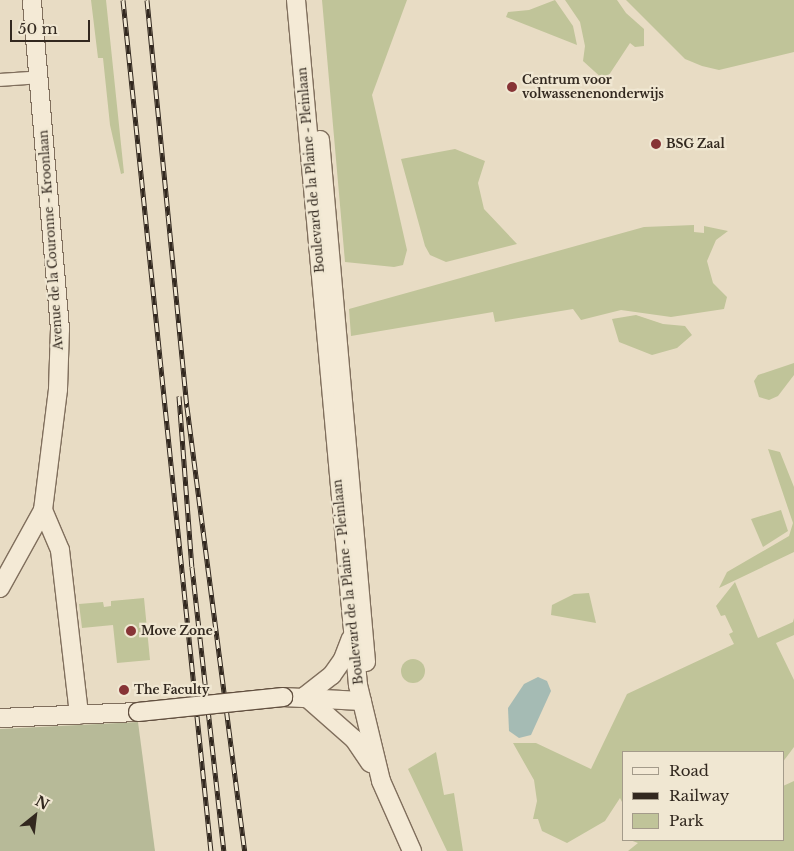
<!DOCTYPE html>
<style>
body{margin:0}
#map{position:relative;width:794px;height:851px;overflow:hidden;background:#e8dcc4;font-family:"Libre Baskerville",serif}
div>[style]{position:absolute}
[style*='--x']{left:calc(var(--x)*1px);top:calc(var(--y)*1px);width:calc(var(--w)*1px);rotate:calc(var(--a)*1deg)}
.green>*{inset:0;background:#c0c499}
.round{border-radius:50%}
.cemetery>*{inset:0;background:#b7ba98}
.water>*{inset:0;background:#a5bbb4}
.roads{filter:drop-shadow(1px 0 #806f5d) drop-shadow(-1px 0 #806f5d) drop-shadow(0 1px #806f5d) drop-shadow(0 -1px #806f5d)}
.street>*{height:12px;margin:-6px;padding:0 6px;transform-origin:6px;border-radius:6px;background:#f4ead6}
.secondary>*{height:18px;margin:-9px;padding:0 9px;transform-origin:9px;border-radius:9px;background:#f4ead6}
.rail>*{height:5px;margin-top:-2.5px;transform-origin:0;background:repeating-linear-gradient(90deg,#f0e7d2 0 9px,#32281f 0 18px);box-sizing:border-box;border-block:1px solid #32281f}
.bridges{filter:drop-shadow(1px 0 #625040) drop-shadow(-1px 0 #625040) drop-shadow(0 1px #625040) drop-shadow(0 -1px #625040)}
.secondary-bridge>*{height:18px;margin:-9px;padding:0 9px;transform-origin:9px;border-radius:9px;background:#f4ead6}
.dots>*{width:14px;height:14px;translate:-50% -50%;box-sizing:border-box;border:2px solid #f0e7d2;border-radius:50%}
span{translate:-50% -50%;white-space:nowrap;text-align:center;line-height:1.15;-webkit-text-stroke:4.5px #f0e7d2;paint-order:stroke}
.poi-label{font-size:12px;color:#32281f;font-weight:700}
.left{translate:0 -50%;text-align:left}
.street-label{font-size:12px;color:#32281f}
.legend{position:absolute;left:622px;top:751px;width:162px;height:90px;box-sizing:border-box;background:#f0e7d2;border:1px solid #a49b8a;margin:0;padding:6px 9px;list-style:none;font-size:15px;color:#32281f}
.legend li{display:flex;align-items:center;gap:10px;height:25px}
.legend b{width:25px;border:1px solid #a49b8a}
.north{position:absolute;left:10px;top:791px;width:50px;height:50px;-webkit-text-stroke:4px #f0e7d2;paint-order:stroke;rotate:29deg;font-size:14px;font-weight:700;line-height:20px;text-align:center;color:#32281f}
.north::after{content:'';display:block;margin:auto;width:18px;height:22px;background:#32281f;clip-path:polygon(50% 0,100% 100%,50% 72%,0 100%)}
.scale{position:absolute;left:10px;top:20px;width:80px;height:22px;box-sizing:border-box;border:2px solid #32281f;border-top:0;padding-left:6px;font-size:15px;line-height:18px;white-space:nowrap;color:#32281f;-webkit-text-stroke:4px #f0e7d2;paint-order:stroke}
</style>
<div id="map">
<div class="green">
<div style="clip-path:polygon(91px 0,106px 0,124px 173px,121px 174px,110px 125px,103px 58px,98px 58px)"></div>
<div style="clip-path:polygon(322px 0,407px 0,372px 95px,407px 250px,403px 265px,394px 267px,345px 262px)"></div>
<div style="clip-path:polygon(555px 0,573px 26px,577px 45px,506px 17px,508px 12px,529px 10px)"></div>
<div style="clip-path:polygon(565px 0,617px 0,626px 13px,644px 29px,644px 46px,635px 47px,630px 43px,605px 81px,583px 61px,585px 46px,580px 22px)"></div>
<div style="clip-path:polygon(626px 0,794px 0,794px 52px,719px 70px,702px 66px,685px 59px)"></div>
<div style="clip-path:polygon(455px 149px,485px 161px,478px 183px,484px 209px,517px 244px,446px 262px,430px 255px,425px 246px,401px 159px)"></div>
<div style="clip-path:polygon(694px 225px,694px 232px,704px 233px,704px 226px,728px 231px,716px 240px,707px 261px,713px 283px,727px 297px,724px 309px,671px 317px,621px 310px,581px 320px,573px 309px,495px 322px,493px 312px,351px 336px,349px 309px,644px 227px)"></div>
<div style="clip-path:polygon(636px 315px,663px 324px,685px 326px,692px 335px,677px 348px,652px 355px,619px 342px,612px 319px)"></div>
<div style="clip-path:polygon(794px 363px,794px 375px,778px 396px,769px 400px,759px 397px,754px 381px,758px 375px)"></div>
<div style="clip-path:polygon(768px 449px,780px 452px,794px 487px,794px 552px,719px 588px,727px 572px,789px 536px,793px 523px)"></div>
<div style="clip-path:polygon(781px 510px,788px 531px,763px 547px,751px 519px)"></div>
<div style="clip-path:polygon(735px 582px,758px 638px,793px 622px,794px 618px,794px 635px,776px 643px,794px 680px,794px 747px,785px 759px,783px 762px,783px 752px,623px 752px,623px 804px,620px 798px,605px 821px,567px 843px,542px 831px,538px 819px,533px 819px,537px 801px,534px 780px,513px 743px,536px 743px,591px 769px,627px 694px,734px 644px,729px 634px,733px 632px,725px 615px,721px 616px,716px 606px)"></div>
<div style="clip-path:polygon(589px 593px,596px 623px,551px 615px,552px 605px,574px 594px)"></div>
<div style="clip-path:polygon(144px 598px,150px 660px,117px 663px,113px 625px,82px 628px,79px 604px,103px 602px,104px 607px,111px 606px,111px 601px)"></div>
<div class="round" style="left:401px;top:659px;width:24px;height:24px"></div>
<div style="clip-path:polygon(436px 752px,444px 795px,454px 793px,463px 851px,447px 851px,408px 769px)"></div>
<div style="clip-path:polygon(794px 781px,794px 851px,628px 851px,638px 843px,630px 840px,783px 840px,783px 786px)"></div>
</div>
<div class="cemetery">
<div style="clip-path:polygon(138px 722px,155px 851px,0 851px,0 729px)"></div>
</div>
<div class="water">
<div style="clip-path:polygon(538px 677px,547px 681px,551px 691px,531px 735px,519px 738px,509px 731px,508px 708px,524px 684px)"></div>
</div>
<div class="roads">
<div class="street">
<div style="--x:0;--y:80;--w:39;--a:-4"></div>
</div>
<div class="secondary">
<div style="--x:296;--y:0;--w:688;--a:84.83"></div>
<div style="--x:358;--y:685;--w:99;--a:76.5"></div>
<div style="--x:381;--y:781;--w:77;--a:66.1"></div>
<div style="--x:320;--y:140;--w:524;--a:84.96"></div>
<div style="--x:43;--y:510;--w:43;--a:67"></div>
<div style="--x:60;--y:550;--w:166;--a:83.4"></div>
<div style="--x:0;--y:588;--w:89;--a:-61.1"></div>
<div style="--x:43;--y:510;--w:122;--a:-82.9"></div>
<div style="--x:58;--y:389;--w:60;--a:-88.1"></div>
<div style="--x:60;--y:329;--w:330;--a:-94.9"></div>
<div style="--x:305;--y:696;--w:65;--a:41.3"></div>
<div style="--x:354;--y:739;--w:29;--a:56"></div>
<div style="--x:305;--y:696;--w:34;--a:-38"></div>
<div style="--x:332;--y:675;--w:19;--a:-55"></div>
<div style="--x:343;--y:659;--w:22;--a:-69"></div>
<div style="--x:283;--y:697;--w:79;--a:2.9"></div>
<div style="--x:0;--y:718;--w:138;--a:-2.5"></div>
</div>
</div>
<div class="rail">
<div style="--x:123;--y:0;--w:856;--a:84.1"></div>
<div style="--x:147;--y:0;--w:409;--a:84.4"></div>
<div style="--x:187;--y:407;--w:448;--a:82.6"></div>
<div style="--x:179;--y:396;--w:171;--a:85.7"></div>
<div style="--x:192;--y:567;--w:286;--a:83.6"></div>
</div>
<div class="bridges">
<div class="secondary-bridge">
<div style="--x:138;--y:712;--w:146;--a:-5.9"></div>
</div>
</div>
<div class="dots">
<div style="left:512px;top:87px;background:#873436"></div>
<div style="left:656px;top:144px;background:#873436"></div>
<div style="left:131px;top:631px;background:#873436"></div>
<div style="left:124px;top:690px;background:#873436"></div>
</div>
<div class="poi-label">
<span class="left" style="left:522px;top:87px">Centrum voor<br>volwassenenonderwijs</span>
<span class="left" style="left:666px;top:144px">BSG Zaal</span>
<span class="left" style="left:141px;top:631px">Move Zone</span>
<span class="left" style="left:134px;top:690px">The Faculty</span>
</div>
<div class="street-label">
<span style="left:311px;top:170px;rotate:-95deg">Boulevard de la Plaine - Pleinlaan</span>
<span style="left:51px;top:240px;rotate:-94deg">Avenue de la Couronne - Kroonlaan</span>
<span style="left:348px;top:582px;rotate:-96deg">Boulevard de la Plaine - Pleinlaan</span>
</div>
<ul class="legend">
<li><b style="height:6px;background:#f4ead6"></b>Road</li>
<li><b style="height:6px;background:#32281f"></b>Railway</li>
<li><b style="height:14px;background:#c0c499"></b>Park</li>
</ul>
<div class="north">N</div>
<div class="scale">50 m</div>
</div>
